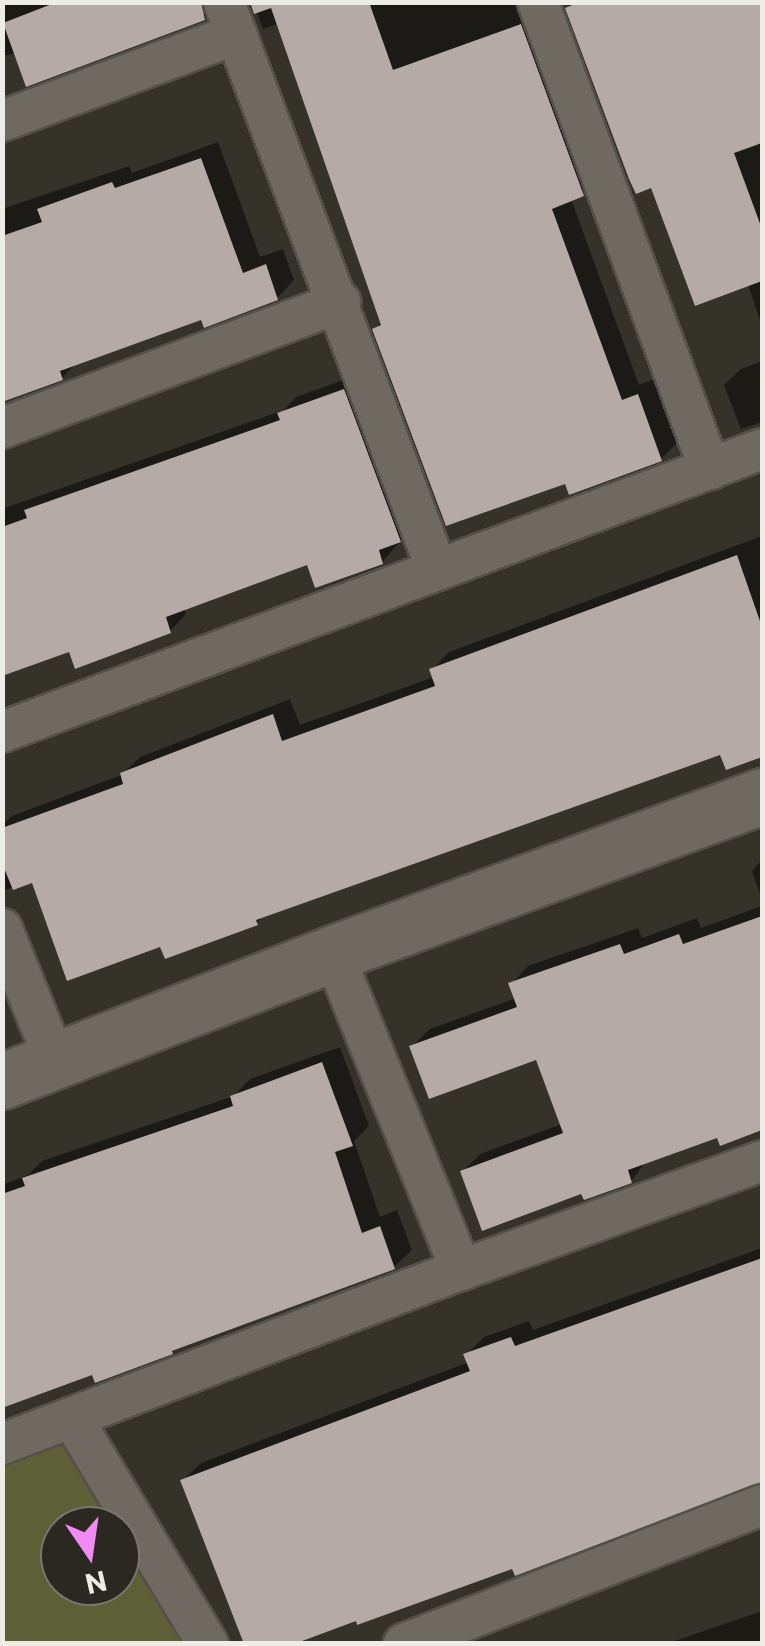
<!DOCTYPE html>
<style>
body{margin:0}
#map{position:relative;width:765px;height:1646px;overflow:hidden;background:#35322a;font-family:Commissioner,sans-serif}
div>[style]{position:absolute}
[style*='--x']{left:calc(var(--x)*1px);top:calc(var(--y)*1px);width:calc(var(--w)*1px);rotate:calc(var(--a)*1deg)}
.green>*{inset:0;background:#5d6036}
.shadow>*{inset:0;background:#0007}
.building>*{inset:0;background:#b5aaa6}
.roads{filter:drop-shadow(2px 0 #53514a) drop-shadow(-2px 0 #53514a) drop-shadow(0 2px #53514a) drop-shadow(0 -2px #53514a)}
.street>*{height:40px;margin:-20px;padding:0 20px;transform-origin:20px;border-radius:20px;background:#6e6a61}
.secondary>*{height:55px;margin:-27.5px;padding:0 27.5px;transform-origin:27.5px;border-radius:27.5px;background:#6e6a61}
span{translate:-50% -50%;white-space:nowrap;text-align:center;line-height:1.15;-webkit-text-stroke:10px #2b2821;paint-order:stroke}
.frame{position:absolute;inset:0;border:5px solid #eeece7;pointer-events:none}
.north{position:absolute;left:40px;top:1506px;width:100px;height:100px;box-sizing:border-box;background:#2b2821;border:2px solid #797670;border-radius:50%;rotate:167deg;font-size:28px;font-weight:700;line-height:40px;text-align:center;color:#eeece7}
.north::after{content:'';display:block;margin:auto;width:35px;height:45px;background:#f08bf5;clip-path:polygon(50% 0,100% 100%,50% 72%,0 100%)}
</style>
<div id="map">
<div class="green">
<div style="clip-path:polygon(evenodd,72px 1418px,208px 1643px,3px 1644px,3px 1444px,72px 1418px,60px 1526px,120px 1526px,120px 1586px,60px 1586px,60px 1526px)"></div>
</div>
<div class="shadow">
<div style="clip-path:polygon(2px 2px,219px 2px,204px 18px,2px 56px)"></div>
<div style="clip-path:polygon(253px 2px,514px 2px,519px 15px,538px 9px,600px 177px,571px 199px,639px 385px,655px 379px,678px 442px,661px 459px,567px 480px,375px 329px,382px 322px,279px 23px,263px 29px)"></div>
<div style="clip-path:polygon(574px 2px,762px 2px,762px 327px,748px 284px,652px 185px,568px 8px)"></div>
<div style="clip-path:polygon(218px 142px,260px 257px,283px 249px,294px 280px,277px 298px,202px 317px,77px 362px,62px 378px,2px 398px,2px 209px,129px 166px,132px 173px)"></div>
<div style="clip-path:polygon(762px 361px,762px 422px,741px 429px,724px 385px,741px 369px)"></div>
<div style="clip-path:polygon(360px 374px,416px 524px,382px 562px,308px 562px,184px 608px,186px 614px,170px 631px,70px 649px,2px 674px,2px 509px,284px 410px,296px 397px)"></div>
<div style="clip-path:polygon(762px 536px,762px 752px,727px 767px,722px 751px,266px 913px,257px 923px,162px 944px,33px 880px,2px 891px,2px 825px,12px 816px,121px 775px,140px 757px,290px 699px,300px 725px,434px 677px,432px 670px,449px 652px)"></div>
<div style="clip-path:polygon(762px 860px,762px 900px,752px 871px)"></div>
<div style="clip-path:polygon(762px 906px,762px 1128px,722px 1143px,719px 1134px,647px 1160px,631px 1181px,463px 1171px,480px 1154px,562px 1124px,538px 1057px,412px 1046px,430px 1029px,516px 998px,511px 984px,528px 966px,638px 928px,642px 938px,697px 918px,701px 928px)"></div>
<div style="clip-path:polygon(340px 1047px,369px 1126px,354px 1141px,380px 1217px,397px 1210px,412px 1250px,394px 1267px,171px 1352px,2px 1395px,2px 1185px,28px 1175px,42px 1161px,234px 1096px,250px 1079px)"></div>
<div style="clip-path:polygon(762px 1248px,762px 1481px,753px 1480px,514px 1566px,183px 1480px,201px 1463px,469px 1362px,466px 1355px,484px 1337px,529px 1321px,533px 1330px)"></div>
<div style="clip-path:polygon(762px 1611px,762px 1644px,666px 1644px)"></div>
</div>
<div class="building">
<div style="clip-path:polygon(57px 2px,201px 2px,205px 20px,26px 87px,3px 23px)"></div>
<div style="clip-path:polygon(250px 2px,369px 2px,393px 70px,521px 24px,584px 196px,552px 209px,622px 400px,638px 394px,662px 461px,569px 495px,565px 484px,446px 526px,372px 329px,381px 325px,271px 8px,254px 14px)"></div>
<div style="clip-path:polygon(580px 2px,762px 2px,762px 143px,734px 153px,762px 229px,762px 281px,695px 306px,651px 188px,636px 194px,629px 179px,565px 8px)"></div>
<div style="clip-path:polygon(201px 158px,243px 273px,266px 264px,278px 300px,204px 328px,201px 320px,60px 371px,63px 380px,2px 402px,2px 236px,42px 222px,37px 209px,112px 182px,115px 188px)"></div>
<div style="clip-path:polygon(344px 389px,401px 542px,379px 550px,383px 564px,315px 588px,307px 565px,166px 617px,171px 633px,75px 669px,69px 652px,2px 676px,2px 527px,27px 518px,24px 510px,280px 420px,277px 413px)"></div>
<div style="clip-path:polygon(737px 555px,762px 627px,762px 757px,726px 770px,720px 755px,256px 920px,258px 925px,165px 959px,160px 947px,67px 981px,32px 883px,13px 890px,2px 863px,2px 828px,123px 784px,120px 773px,273px 714px,282px 741px,435px 686px,429px 669px)"></div>
<div style="clip-path:polygon(762px 916px,762px 1130px,720px 1146px,717px 1138px,628px 1170px,632px 1183px,584px 1200px,581px 1194px,482px 1231px,460px 1171px,563px 1133px,536px 1060px,429px 1099px,409px 1046px,517px 1007px,508px 983px,620px 944px,624px 954px,679px 934px,683px 944px)"></div>
<div style="clip-path:polygon(322px 1062px,353px 1146px,335px 1152px,362px 1233px,380px 1226px,395px 1269px,172px 1351px,173px 1354px,95px 1383px,92px 1375px,2px 1408px,2px 1194px,25px 1186px,22px 1178px,233px 1106px,230px 1096px)"></div>
<div style="clip-path:polygon(762px 1258px,762px 1482px,515px 1576px,512px 1569px,357px 1625px,356px 1621px,294px 1644px,244px 1644px,180px 1480px,470px 1371px,463px 1354px,511px 1337px,515px 1346px)"></div>
</div>
<div class="roads">
<div class="street">
<div style="--x:224;--y:2;--w:607;--a:69.44"></div>
<div style="--x:538;--y:2;--w:498;--a:69.8"></div>
<div style="--x:2;--y:121;--w:250;--a:-20.4"></div>
<div style="--x:2;--y:428;--w:361;--a:-20.4"></div>
<div style="--x:2;--y:732;--w:811;--a:-20.42"></div>
<div style="--x:2;--y:929;--w:141;--a:68"></div>
<div style="--x:333;--y:953;--w:342;--a:68"></div>
<div style="--x:72;--y:1418;--w:264;--a:59"></div>
<div style="--x:2;--y:1444;--w:491;--a:-20.8"></div>
<div style="--x:461;--y:1270;--w:320;--a:-19.9"></div>
<div style="--x:404;--y:1644;--w:384;--a:-21.2"></div>
</div>
<div class="secondary">
<div style="--x:2;--y:1081;--w:355;--a:-21.1"></div>
<div style="--x:333;--y:953;--w:457;--a:-20.1"></div>
</div>
</div>
<div class="frame"></div>
<div class="north">N</div>
</div>
